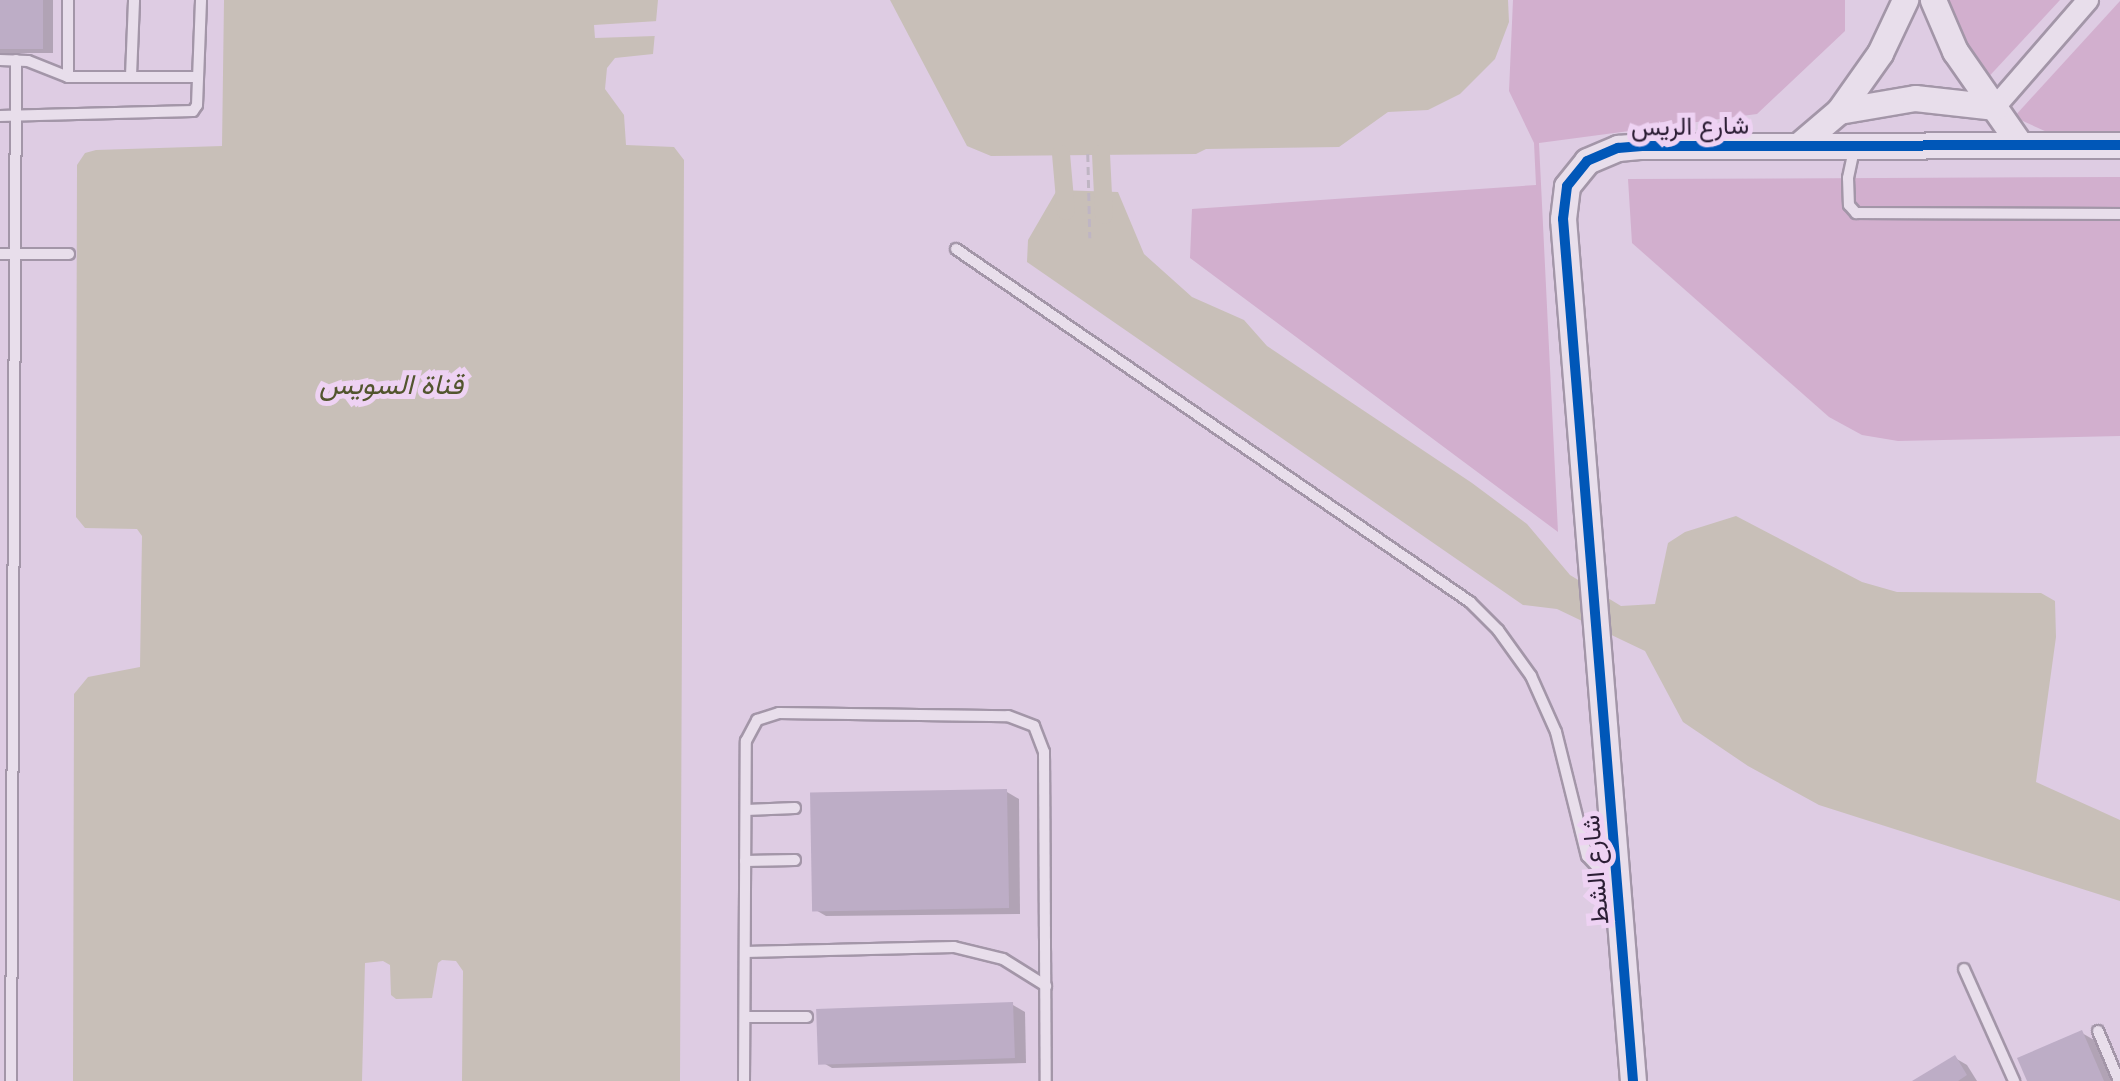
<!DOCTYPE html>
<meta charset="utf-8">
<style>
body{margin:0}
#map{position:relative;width:2120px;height:1081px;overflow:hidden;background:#decce3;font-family:Lora,Vazirmatn,serif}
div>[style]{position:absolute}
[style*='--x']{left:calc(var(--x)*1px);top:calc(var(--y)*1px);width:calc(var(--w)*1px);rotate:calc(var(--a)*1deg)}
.green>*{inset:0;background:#d2afce}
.water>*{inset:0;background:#c8bfb8}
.pier>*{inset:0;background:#decce3}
.shadow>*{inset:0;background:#0003;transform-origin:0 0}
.canal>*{height:18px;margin:-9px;padding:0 9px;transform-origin:9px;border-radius:9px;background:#c8bfb8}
.building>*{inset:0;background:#bdadc6;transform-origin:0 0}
.path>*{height:2.5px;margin-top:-1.25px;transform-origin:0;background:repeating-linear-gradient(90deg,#bfb5c3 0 8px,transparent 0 13px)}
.roads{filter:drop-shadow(2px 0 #a396a8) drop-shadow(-2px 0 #a396a8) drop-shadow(0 2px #a396a8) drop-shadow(0 -2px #a396a8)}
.service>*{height:10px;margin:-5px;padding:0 5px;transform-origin:5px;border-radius:5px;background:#e8deeb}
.minor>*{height:20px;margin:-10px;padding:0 10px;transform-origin:10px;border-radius:10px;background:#e8deeb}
.tertiary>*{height:25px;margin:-12.5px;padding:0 12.5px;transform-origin:12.5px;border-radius:12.5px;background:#e8deeb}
.cycleway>*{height:10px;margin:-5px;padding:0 5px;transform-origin:5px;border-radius:5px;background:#0057b8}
span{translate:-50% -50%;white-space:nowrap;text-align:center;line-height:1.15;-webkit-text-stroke:10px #eed2f3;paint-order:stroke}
.street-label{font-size:25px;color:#2c1e35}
.water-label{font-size:28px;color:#52552e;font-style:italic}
</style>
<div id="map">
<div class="green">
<div style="clip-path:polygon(1513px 0,1845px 0,1845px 31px,1757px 114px,1539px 143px,1558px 532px,1190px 258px,1192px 209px,1536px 185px,1534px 143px,1509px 91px)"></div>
<div style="clip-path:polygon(1937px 0,2060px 0,1982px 84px)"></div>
<div style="clip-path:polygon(2120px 1px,2120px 146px,2078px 146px,2014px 117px)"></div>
<div style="clip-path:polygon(2120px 177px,2120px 436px,1898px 441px,1862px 435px,1829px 417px,1632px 243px,1628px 179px)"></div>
</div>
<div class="water">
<div style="clip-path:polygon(224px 0,658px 0,653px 54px,615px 58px,607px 68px,605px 89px,624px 115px,626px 145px,674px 147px,684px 160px,680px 1081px,462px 1081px,463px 971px,456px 961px,442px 960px,438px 963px,432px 998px,396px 999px,391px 995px,390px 965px,383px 961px,365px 963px,362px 1081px,73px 1081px,74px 694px,88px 677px,140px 667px,142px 536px,137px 529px,85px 528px,76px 517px,77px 165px,85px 153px,96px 150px,222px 146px)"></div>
<div style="clip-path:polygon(890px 0,1508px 0,1509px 22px,1495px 59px,1460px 94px,1428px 110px,1388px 112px,1339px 147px,1206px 149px,1196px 154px,991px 156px,967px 146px)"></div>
<div style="clip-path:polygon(1057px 190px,1118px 192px,1144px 254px,1192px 297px,1244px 320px,1267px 346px,1472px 483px,1527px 524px,1570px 575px,1621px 606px,1655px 604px,1668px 543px,1685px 532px,1736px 516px,1862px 582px,1897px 592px,2041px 593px,2055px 601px,2056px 637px,2036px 782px,2120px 820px,2120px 901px,1819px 805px,1748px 766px,1683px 722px,1645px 651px,1557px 609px,1523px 605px,1027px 262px,1028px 240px)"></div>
</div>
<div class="pier">
<div style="clip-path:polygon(658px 21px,655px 36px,595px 38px,594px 25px)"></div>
</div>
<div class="shadow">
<div style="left:0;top:0;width:53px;height:53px"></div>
<div style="clip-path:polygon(1007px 792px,1019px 799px,1020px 914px,826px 916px,814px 909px)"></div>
<div style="clip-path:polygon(1013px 1005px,1025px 1012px,1026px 1063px,832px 1068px,820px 1061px)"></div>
<div style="clip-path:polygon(2082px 1033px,2094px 1040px,2112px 1081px,2030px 1081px)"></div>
<div style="clip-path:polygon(1955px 1058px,1967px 1065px,1977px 1081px,1917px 1081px)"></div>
</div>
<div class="canal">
<div style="--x:1061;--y:154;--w:57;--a:85"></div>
<div style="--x:1101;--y:154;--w:61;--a:87.2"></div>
</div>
<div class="building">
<div style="left:0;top:0;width:43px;height:49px"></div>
<div style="left:1007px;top:789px;width:119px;height:197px;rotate:89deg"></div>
<div style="left:1013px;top:1002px;width:56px;height:197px;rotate:88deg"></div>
<div style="clip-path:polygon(2082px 1030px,2104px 1081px,2027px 1081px,2017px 1058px)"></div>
<div style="clip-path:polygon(1955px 1055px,1967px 1075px,1958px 1081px,1912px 1081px)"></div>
</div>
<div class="path">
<div style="--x:1088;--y:154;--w:84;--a:88.6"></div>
</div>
<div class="roads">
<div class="service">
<div style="--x:68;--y:0;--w:77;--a:90"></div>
<div style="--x:0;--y:60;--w:28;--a:2"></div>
<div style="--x:28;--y:61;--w:43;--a:21.8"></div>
<div style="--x:68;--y:77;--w:130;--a:0"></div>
<div style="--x:131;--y:76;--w:76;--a:-87.7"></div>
<div style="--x:0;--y:116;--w:193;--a:-1.5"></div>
<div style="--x:193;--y:111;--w:7;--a:-56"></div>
<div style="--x:197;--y:105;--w:105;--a:-87.8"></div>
<div style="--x:1855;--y:145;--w:34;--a:102"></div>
<div style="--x:1848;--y:178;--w:27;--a:88"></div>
<div style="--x:1849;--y:205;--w:11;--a:49"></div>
<div style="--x:1856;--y:213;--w:264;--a:0.2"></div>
<div style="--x:956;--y:249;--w:624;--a:34.48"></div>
<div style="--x:1470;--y:602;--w:40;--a:45"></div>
<div style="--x:1498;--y:630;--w:57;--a:54.3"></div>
<div style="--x:1531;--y:676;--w:61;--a:65.9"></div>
<div style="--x:1556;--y:732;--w:128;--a:76"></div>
<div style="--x:1587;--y:856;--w:37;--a:47"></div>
<div style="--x:0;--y:254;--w:69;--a:0"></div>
<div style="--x:746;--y:810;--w:49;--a:-2.3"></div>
<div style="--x:745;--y:861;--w:50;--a:-1.1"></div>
<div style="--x:745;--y:952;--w:209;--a:-1.4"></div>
<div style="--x:954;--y:947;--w:50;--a:13.8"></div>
<div style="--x:1003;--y:959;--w:51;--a:32.1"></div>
<div style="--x:1964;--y:969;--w:123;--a:65.9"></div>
<div style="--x:745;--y:1017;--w:62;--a:0"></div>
<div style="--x:2098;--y:1031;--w:54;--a:67.2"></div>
<div style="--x:11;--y:1081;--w:1021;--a:-89.72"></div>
<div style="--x:744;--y:1081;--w:340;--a:-89.7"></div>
<div style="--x:746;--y:741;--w:24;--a:-62"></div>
<div style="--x:757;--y:720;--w:23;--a:-18"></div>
<div style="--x:779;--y:713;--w:229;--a:0.8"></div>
<div style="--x:1008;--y:716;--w:28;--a:21"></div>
<div style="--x:1034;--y:726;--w:28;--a:69"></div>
<div style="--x:1044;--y:752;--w:329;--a:89.7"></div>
</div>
<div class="minor">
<div style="--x:1995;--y:107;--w:142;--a:-49"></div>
</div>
<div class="tertiary">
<div style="--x:1933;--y:0;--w:56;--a:66.7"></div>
<div style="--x:1955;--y:51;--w:112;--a:55.2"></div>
<div style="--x:1839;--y:111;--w:77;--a:-9.7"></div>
<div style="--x:1915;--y:98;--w:81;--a:6.4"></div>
<div style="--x:1799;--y:145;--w:52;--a:-40.4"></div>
<div style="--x:1839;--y:111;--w:71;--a:-54.7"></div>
<div style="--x:1880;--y:53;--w:59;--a:-64.7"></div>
<div style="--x:1633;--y:1081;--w:865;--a:-94.64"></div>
<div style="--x:1563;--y:219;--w:33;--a:-83"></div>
<div style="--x:1567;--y:186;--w:32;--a:-51"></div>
<div style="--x:1587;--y:161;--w:34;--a:-23"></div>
<div style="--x:1618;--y:148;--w:24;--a:-5"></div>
<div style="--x:1642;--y:146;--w:478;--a:-0.1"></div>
</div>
</div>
<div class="cycleway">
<div style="--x:1633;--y:1081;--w:865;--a:-94.64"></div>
<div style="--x:1563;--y:219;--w:33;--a:-83"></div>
<div style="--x:1567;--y:186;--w:32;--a:-51"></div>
<div style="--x:1587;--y:161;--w:34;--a:-23"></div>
<div style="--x:1618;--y:148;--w:24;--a:-5"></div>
<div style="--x:1642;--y:146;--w:478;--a:-0.1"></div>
</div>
<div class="street-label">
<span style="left:1690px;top:126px;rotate:-1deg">شارع الريس</span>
<span style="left:1595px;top:870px;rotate:-95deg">شارع الشط</span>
</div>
<div class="water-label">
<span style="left:391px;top:384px">قناة السويس</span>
</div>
</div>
